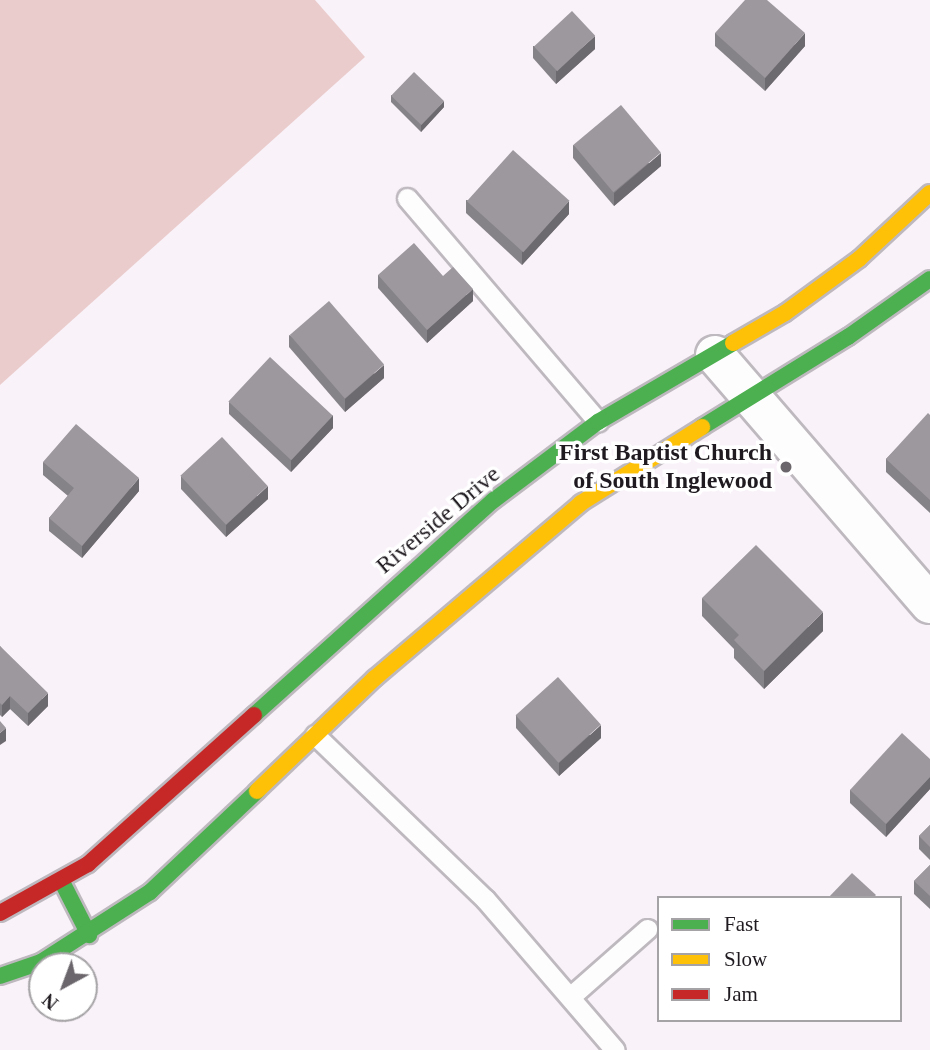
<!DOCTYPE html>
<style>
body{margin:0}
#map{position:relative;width:930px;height:1050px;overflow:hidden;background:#f9f2f9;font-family:Georgia,serif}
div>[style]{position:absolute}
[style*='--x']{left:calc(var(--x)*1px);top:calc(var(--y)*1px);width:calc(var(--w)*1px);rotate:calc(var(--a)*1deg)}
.forest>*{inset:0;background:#eacccc}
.roads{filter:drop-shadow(2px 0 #beb9be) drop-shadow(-2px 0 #beb9be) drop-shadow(0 2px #beb9be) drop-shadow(0 -2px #beb9be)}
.lane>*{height:19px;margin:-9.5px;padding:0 9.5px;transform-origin:9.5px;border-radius:9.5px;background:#fefdfe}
.street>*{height:38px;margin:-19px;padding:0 19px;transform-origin:19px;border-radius:19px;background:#fefdfe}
.fast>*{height:16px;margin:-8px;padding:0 8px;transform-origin:8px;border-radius:8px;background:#4caf50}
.slow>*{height:16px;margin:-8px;padding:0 8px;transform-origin:8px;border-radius:8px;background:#ffc107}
.jam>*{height:16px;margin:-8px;padding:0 8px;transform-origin:8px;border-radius:8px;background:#c62828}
.wall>*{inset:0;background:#868388}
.shaded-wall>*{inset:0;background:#6d6a6f}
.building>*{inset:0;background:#9c989e;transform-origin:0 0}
.dots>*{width:19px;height:19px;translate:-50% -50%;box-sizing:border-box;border:4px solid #fff;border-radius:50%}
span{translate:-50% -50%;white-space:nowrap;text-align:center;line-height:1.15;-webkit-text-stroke:7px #fff;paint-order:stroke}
.poi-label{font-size:24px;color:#1f1a1f;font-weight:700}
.right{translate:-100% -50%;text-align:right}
.street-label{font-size:24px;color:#1f1a1f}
.legend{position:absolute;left:657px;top:896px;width:245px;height:126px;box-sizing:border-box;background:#fff;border:2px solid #a5a3a5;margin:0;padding:9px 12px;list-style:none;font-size:21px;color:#1f1a1f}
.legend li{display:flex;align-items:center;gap:14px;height:35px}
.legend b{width:35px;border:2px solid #a5a3a5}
.north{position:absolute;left:28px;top:952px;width:70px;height:70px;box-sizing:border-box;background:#fff;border:2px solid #a5a3a5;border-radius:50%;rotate:221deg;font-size:19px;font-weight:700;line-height:28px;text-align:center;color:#1f1a1f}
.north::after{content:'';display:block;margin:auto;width:24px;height:32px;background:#6b666b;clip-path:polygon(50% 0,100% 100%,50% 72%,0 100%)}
</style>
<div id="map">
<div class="forest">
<div style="clip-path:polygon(0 0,315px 0,365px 57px,0 385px)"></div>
</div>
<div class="roads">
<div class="lane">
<div style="--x:407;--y:198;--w:294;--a:49.5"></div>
<div style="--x:315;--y:735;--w:236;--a:44"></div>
<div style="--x:485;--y:899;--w:199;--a:49.3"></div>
<div style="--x:570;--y:997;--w:103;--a:-41.4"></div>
</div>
<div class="street">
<div style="--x:715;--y:355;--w:329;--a:49.2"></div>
</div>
<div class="fast">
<div style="--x:702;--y:427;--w:172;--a:-31.7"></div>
<div style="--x:848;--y:337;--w:100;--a:-35.3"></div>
<div style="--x:254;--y:715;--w:322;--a:-41.9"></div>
<div style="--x:494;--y:500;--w:130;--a:-36.9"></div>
<div style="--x:598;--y:422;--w:156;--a:-30.3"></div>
<div style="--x:61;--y:880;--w:62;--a:63"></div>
<div style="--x:0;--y:976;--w:43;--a:-18.9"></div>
<div style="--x:41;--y:962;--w:130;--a:-32.7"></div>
<div style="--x:150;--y:892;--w:147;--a:-43.3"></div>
</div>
<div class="slow">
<div style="--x:733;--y:343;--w:60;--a:-30"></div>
<div style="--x:785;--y:313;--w:92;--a:-36.1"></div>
<div style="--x:859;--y:259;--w:97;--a:-42.9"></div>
<div style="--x:257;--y:791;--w:163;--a:-43.8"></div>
<div style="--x:375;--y:678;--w:270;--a:-40.3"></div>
<div style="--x:581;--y:503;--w:143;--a:-32.1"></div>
</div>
<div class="jam">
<div style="--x:0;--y:913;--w:101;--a:-29.1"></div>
<div style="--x:88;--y:864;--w:223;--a:-41.9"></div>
</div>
</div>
<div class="wall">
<div style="clip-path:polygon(715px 33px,805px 46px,765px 91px,715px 46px)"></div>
<div style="clip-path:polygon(533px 46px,595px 49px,556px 84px,533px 58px)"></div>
<div style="clip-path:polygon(391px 95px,444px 107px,421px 132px,391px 102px)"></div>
<div style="clip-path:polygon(573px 145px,661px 166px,614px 206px,573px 158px)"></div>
<div style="clip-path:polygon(466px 200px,569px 214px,522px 265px,466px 213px)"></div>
<div style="clip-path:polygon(378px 275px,443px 276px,473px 301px,427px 343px,378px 288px)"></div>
<div style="clip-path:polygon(289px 335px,384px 378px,345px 412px,289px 347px)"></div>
<div style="clip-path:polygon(229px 402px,333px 428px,291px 472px,229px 414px)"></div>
<div style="clip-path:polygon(930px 415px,930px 513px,886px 472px,886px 459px)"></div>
<div style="clip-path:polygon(43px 462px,139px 491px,82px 558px,49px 531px,49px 518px,68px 496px,43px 475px)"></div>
<div style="clip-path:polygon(181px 476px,268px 499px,226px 537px,181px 489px)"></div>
<div style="clip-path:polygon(702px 598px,823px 631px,764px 689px,734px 658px,734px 649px,702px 616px)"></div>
<div style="clip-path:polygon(0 646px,48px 706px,28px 726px,10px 709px,2px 717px,0 715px)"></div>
<div style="clip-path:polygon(516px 715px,601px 738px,559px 776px,516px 728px)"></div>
<div style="clip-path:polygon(930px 759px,930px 789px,886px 837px,850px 803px,850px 790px)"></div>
<div style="clip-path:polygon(930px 825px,930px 860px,919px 849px,919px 836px)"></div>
<div style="clip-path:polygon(930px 865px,930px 909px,914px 894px,914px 881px)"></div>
</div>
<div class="shaded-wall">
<div style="clip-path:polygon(805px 33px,805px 46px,765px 91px,765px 78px)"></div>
<div style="clip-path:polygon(595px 36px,595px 49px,556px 84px,556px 71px)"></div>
<div style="clip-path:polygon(444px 101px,444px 107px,421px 132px,421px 125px)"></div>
<div style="clip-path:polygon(661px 153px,661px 166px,614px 206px,614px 193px)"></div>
<div style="clip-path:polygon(569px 201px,569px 214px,522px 265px,522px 252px)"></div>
<div style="clip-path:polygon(473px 289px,473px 301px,427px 343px,427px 330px)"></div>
<div style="clip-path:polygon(384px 365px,384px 378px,345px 412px,345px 399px)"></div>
<div style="clip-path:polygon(333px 415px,333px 428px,291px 472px,291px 459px)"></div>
<div style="clip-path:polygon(139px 478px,139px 491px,82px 558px,82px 546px)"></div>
<div style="clip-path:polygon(268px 486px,268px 499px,226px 537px,226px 525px)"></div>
<div style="clip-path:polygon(823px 612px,823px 631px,764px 689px,764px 671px)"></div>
<div style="clip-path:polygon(48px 693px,48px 706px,28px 726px,28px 713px)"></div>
<div style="clip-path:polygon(10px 696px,10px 709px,2px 717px,2px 705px)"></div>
<div style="clip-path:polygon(601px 725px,601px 738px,559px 776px,559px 763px)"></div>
<div style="clip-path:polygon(6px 728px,6px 741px,0 745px,0 733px)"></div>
<div style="clip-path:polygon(930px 777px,930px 789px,886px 837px,886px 824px)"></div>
</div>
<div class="building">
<div style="clip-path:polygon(745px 0,767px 0,805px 33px,765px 78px,715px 33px)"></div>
<div style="left:572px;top:11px;width:34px;height:52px;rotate:47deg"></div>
<div style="left:414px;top:72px;width:42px;height:33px;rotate:44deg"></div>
<div style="left:621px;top:105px;width:62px;height:62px;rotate:50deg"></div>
<div style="left:513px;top:150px;width:76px;height:69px;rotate:42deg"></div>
<div style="clip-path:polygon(414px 243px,443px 276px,453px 267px,473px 289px,427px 330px,378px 275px)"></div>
<div style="left:329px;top:301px;width:84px;height:52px;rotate:49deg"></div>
<div style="left:270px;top:357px;width:86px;height:61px;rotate:43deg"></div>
<div style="clip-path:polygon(928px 413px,930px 415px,930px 500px,886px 459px)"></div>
<div style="clip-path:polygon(76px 424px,139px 478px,82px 546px,49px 518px,74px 488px,43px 462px)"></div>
<div style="left:222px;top:437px;width:67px;height:57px;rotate:47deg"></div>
<div style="clip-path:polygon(756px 545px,823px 612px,764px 671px,734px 640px,739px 635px,702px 598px)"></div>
<div style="clip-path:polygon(0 646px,48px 693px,28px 713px,10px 696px,2px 705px,0 703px)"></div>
<div style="left:558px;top:677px;width:64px;height:57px;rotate:48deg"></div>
<div style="clip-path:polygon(0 721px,6px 728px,0 733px)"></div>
<div style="clip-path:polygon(902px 733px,930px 759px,930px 777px,886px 824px,850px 790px)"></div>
<div style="clip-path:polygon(930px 825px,930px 847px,919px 836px)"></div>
<div style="clip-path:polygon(930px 865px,930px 896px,914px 881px)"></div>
<div style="clip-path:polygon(852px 873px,876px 895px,873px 898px,828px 898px)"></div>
</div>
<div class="dots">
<div style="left:786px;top:467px;background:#6b666b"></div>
</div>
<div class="poi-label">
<span class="right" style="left:772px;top:467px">First Baptist Church<br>of South Inglewood</span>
</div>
<div class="street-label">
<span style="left:438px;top:520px;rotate:-40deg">Riverside Drive</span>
</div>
<ul class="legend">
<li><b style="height:9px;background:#4caf50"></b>Fast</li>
<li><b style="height:9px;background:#ffc107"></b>Slow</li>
<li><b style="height:9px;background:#c62828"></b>Jam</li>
</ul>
<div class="north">N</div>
</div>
